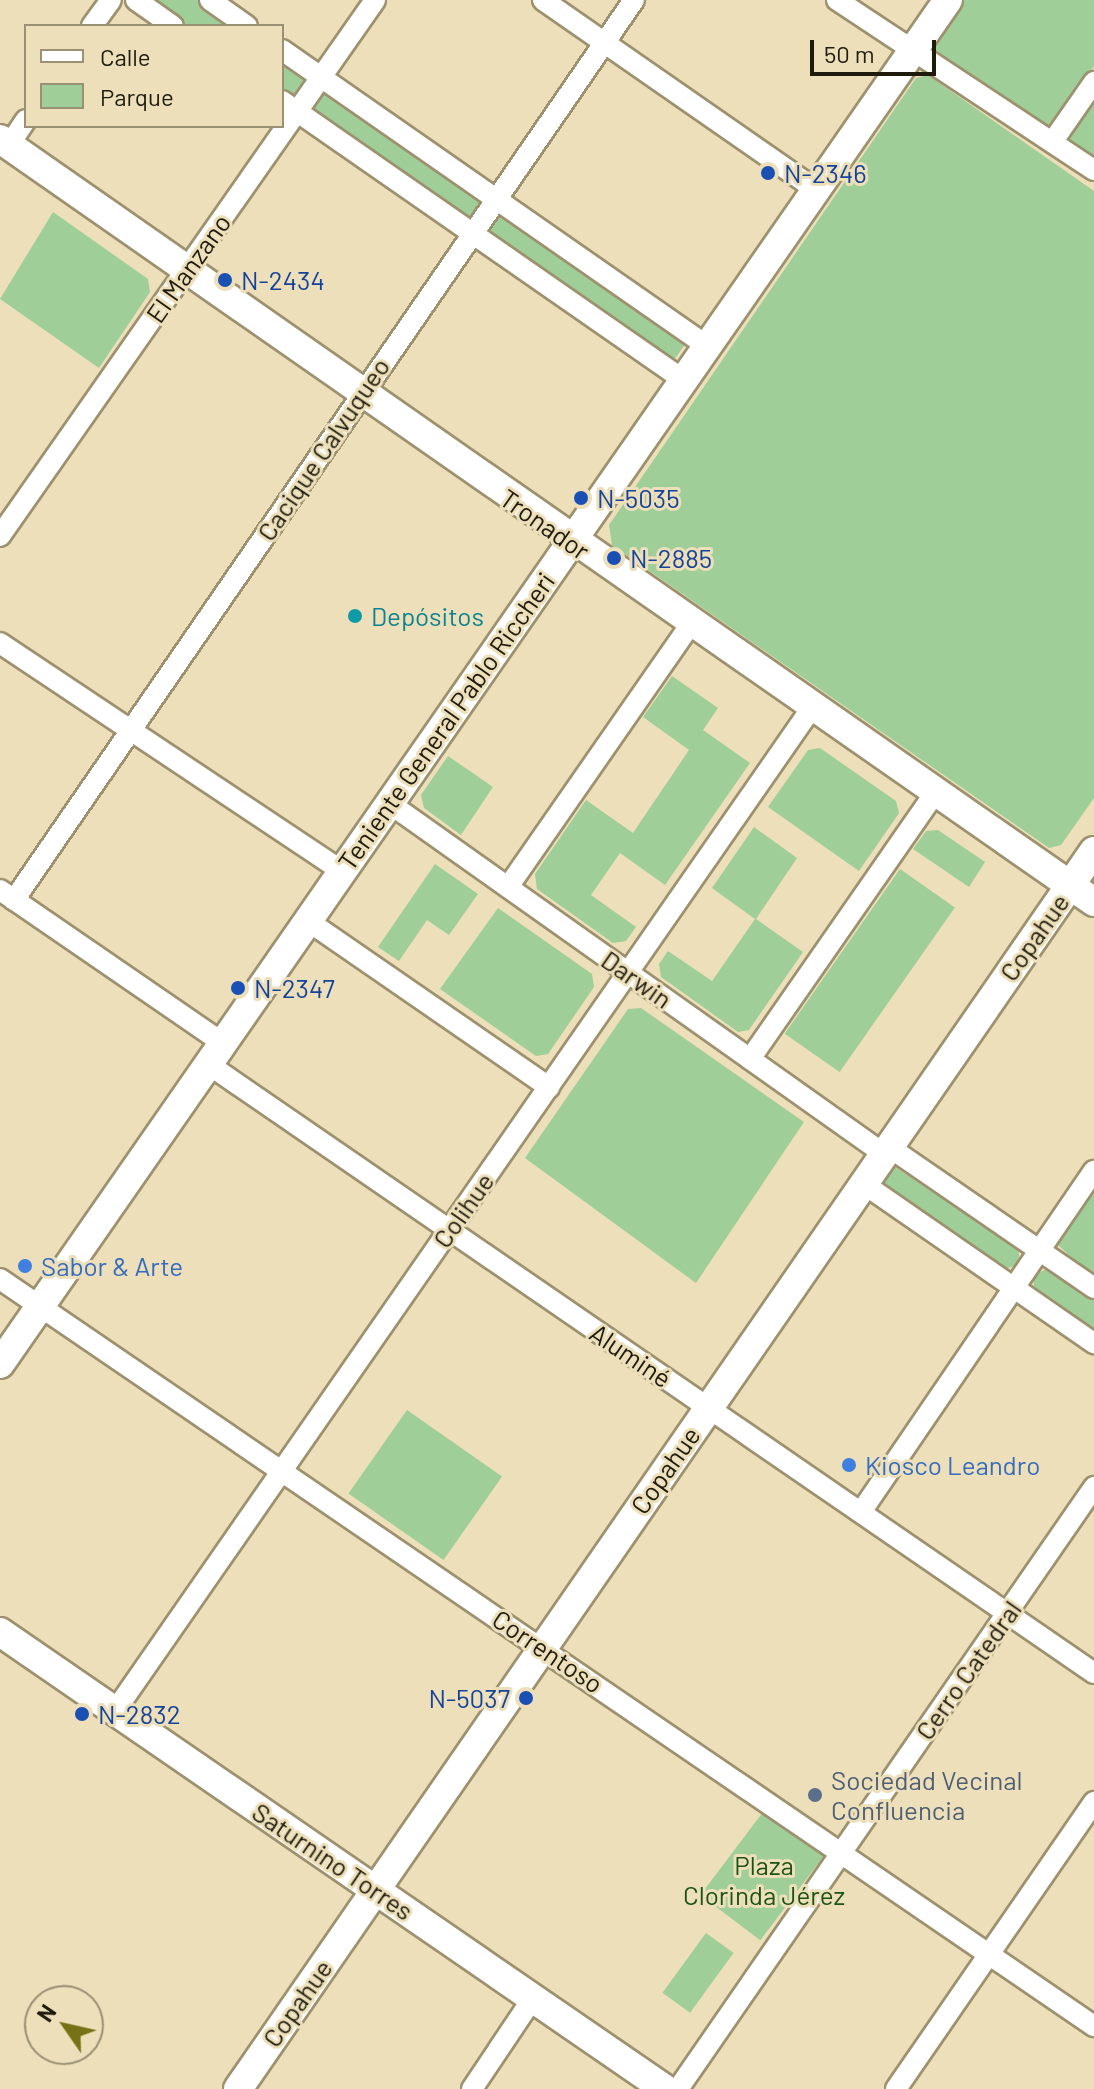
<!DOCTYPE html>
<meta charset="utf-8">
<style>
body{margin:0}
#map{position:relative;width:1094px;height:2089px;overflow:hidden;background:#ecdfba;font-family:Barlow,sans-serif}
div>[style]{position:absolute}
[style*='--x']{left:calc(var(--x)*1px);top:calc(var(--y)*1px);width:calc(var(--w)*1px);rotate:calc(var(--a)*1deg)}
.green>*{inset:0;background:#9fce98;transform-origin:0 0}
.roads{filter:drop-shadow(2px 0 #9d916f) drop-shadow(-2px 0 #9d916f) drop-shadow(0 2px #9d916f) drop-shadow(0 -2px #9d916f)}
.street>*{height:20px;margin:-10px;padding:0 10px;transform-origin:10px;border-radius:10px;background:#fff}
.secondary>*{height:28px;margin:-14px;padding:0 14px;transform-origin:14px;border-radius:14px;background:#fff}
.dots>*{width:22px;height:22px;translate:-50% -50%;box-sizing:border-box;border:4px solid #ecdfba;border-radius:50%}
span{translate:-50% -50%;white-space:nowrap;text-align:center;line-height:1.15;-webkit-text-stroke:6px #ecdfba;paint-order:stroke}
.transit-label{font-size:26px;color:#164399}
.left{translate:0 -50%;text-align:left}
.right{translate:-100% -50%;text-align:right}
.street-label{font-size:26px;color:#1e1a0c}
.culture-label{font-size:26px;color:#0d838f}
.shop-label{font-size:26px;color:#366cbe}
.service-label{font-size:26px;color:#4e5e75}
.park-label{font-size:26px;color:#1b5314}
.legend{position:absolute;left:24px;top:24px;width:260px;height:104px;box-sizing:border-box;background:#ecdfba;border:2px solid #9a9074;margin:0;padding:10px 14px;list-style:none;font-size:24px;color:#1e1a0c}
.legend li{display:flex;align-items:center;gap:16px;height:40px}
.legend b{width:40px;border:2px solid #9a9074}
.north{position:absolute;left:24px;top:1985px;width:80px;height:80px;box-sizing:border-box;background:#ecdfba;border:2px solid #9a9074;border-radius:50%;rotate:304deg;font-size:22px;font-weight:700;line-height:32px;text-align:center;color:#1e1a0c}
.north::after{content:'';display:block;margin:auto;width:28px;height:36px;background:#767215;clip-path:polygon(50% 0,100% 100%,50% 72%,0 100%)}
.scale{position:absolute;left:810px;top:40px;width:126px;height:36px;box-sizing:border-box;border:4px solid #1e1a0c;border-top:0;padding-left:10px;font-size:24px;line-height:28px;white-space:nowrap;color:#1e1a0c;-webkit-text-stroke:6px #ecdfba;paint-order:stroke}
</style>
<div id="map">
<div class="green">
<div style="clip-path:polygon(150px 0,198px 0,235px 26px,188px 26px)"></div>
<div style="clip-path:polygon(963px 0,1094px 0,1094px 66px,1050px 130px,930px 47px)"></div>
<div style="clip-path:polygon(282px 59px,309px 78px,294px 100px,282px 92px)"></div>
<div style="clip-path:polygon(928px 75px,1094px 191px,1094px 798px,1061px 845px,1049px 848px,612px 545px,609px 525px,916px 78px)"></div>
<div style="left:324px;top:87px;width:197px;height:27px;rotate:35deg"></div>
<div style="clip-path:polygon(1094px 96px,1094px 161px,1064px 140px)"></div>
<div style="clip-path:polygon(53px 212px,148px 279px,150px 292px,99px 368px,0 299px)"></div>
<div style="left:503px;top:212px;width:225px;height:27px;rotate:35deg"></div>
<div style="clip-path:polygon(672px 676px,718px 708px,703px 730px,750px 763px,665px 885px,620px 853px,591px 895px,636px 927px,626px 941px,613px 943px,537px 889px,535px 874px,586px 800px,633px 833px,689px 750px,643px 717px)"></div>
<div style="clip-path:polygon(820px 748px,896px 801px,899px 813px,859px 871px,768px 807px,808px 750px)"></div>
<div style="clip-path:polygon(448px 756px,493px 787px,461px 835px,424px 808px,421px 795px)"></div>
<div style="clip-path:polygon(754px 827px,797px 858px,756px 919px,803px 952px,749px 1030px,738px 1032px,661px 977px,659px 964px,668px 951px,712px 981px,755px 919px,712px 888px)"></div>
<div style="clip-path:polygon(938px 830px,985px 862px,969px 887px,913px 849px,926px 831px)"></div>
<div style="clip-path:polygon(435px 864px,478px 894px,449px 935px,427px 920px,399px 961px,378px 947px)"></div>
<div style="left:900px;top:869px;width:67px;height:201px;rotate:35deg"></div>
<div style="clip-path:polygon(498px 908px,592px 974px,594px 987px,548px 1054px,536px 1056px,440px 989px)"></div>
<div style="clip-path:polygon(641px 1008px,804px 1122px,696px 1283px,525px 1158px,628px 1009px)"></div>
<div style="clip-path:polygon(892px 1165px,1019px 1248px,1019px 1265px,1004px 1269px,886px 1188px,882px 1181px)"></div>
<div style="clip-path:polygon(1094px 1190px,1094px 1279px,1058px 1245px)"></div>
<div style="clip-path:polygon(1048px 1268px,1094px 1299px,1094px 1332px,1034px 1288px,1033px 1276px)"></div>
<div style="left:407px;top:1410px;width:116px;height:102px;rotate:35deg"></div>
<div style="left:766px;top:1808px;width:75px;height:109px;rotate:37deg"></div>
<div style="left:706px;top:1933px;width:34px;height:74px;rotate:36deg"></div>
</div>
<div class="roads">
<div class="street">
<div style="--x:136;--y:0;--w:45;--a:35.1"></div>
<div style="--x:210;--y:0;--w:45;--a:35.1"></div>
<div style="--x:543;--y:0;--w:333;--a:34.8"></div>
<div style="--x:837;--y:0;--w:308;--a:33.5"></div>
<div style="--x:92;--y:26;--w:32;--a:-54"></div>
<div style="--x:282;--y:50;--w:518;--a:34.86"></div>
<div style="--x:282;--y:101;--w:489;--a:34.8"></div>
<div style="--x:1053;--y:141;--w:72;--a:-55.2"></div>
<div style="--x:9;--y:145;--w:30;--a:-56"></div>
<div style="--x:0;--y:536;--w:654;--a:-55.02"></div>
<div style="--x:0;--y:643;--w:411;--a:33.7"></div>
<div style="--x:389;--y:803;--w:607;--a:35.34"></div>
<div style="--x:508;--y:887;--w:319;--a:-55.2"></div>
<div style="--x:0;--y:890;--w:270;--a:34.5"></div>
<div style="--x:14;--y:900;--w:1093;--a:-55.44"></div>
<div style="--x:308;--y:921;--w:293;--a:34.6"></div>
<div style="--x:750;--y:1059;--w:324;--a:-55.2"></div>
<div style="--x:208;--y:1064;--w:1075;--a:34.5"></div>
<div style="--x:889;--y:1147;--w:249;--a:34.5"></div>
<div style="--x:864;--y:1184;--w:280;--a:34.7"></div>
<div style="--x:0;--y:1279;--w:1325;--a:34.33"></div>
<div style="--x:861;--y:1512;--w:413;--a:-55.7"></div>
<div style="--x:115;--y:1711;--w:1220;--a:-55.22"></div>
<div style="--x:472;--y:2089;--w:110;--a:-56.2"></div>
<div style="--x:678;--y:2089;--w:732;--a:-55.35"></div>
<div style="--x:896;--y:2089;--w:349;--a:-55.4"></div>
</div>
<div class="secondary">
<div style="--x:0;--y:139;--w:1334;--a:34.89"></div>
<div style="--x:0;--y:1364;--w:1661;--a:-55.2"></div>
<div style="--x:0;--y:1632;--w:807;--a:34.5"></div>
<div style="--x:238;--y:2089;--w:1505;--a:-55.34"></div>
</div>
</div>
<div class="dots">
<div style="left:768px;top:173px;background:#1a4fb4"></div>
<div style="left:225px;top:280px;background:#1a4fb4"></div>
<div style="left:581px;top:498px;background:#1a4fb4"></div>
<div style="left:614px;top:558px;background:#1a4fb4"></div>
<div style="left:355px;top:616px;background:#0f9aa8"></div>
<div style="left:238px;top:988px;background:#1a4fb4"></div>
<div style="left:25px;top:1266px;background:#3f7fe0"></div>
<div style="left:849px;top:1465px;background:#3f7fe0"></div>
<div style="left:526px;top:1698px;background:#1a4fb4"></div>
<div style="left:82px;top:1714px;background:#1a4fb4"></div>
<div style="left:815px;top:1795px;background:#5c6f8a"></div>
</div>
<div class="transit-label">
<span class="left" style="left:784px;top:173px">N-2346</span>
<span class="left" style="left:241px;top:280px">N-2434</span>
<span class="left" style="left:597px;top:498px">N-5035</span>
<span class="left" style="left:630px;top:558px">N-2885</span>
<span class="left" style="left:254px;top:988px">N-2347</span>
<span class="right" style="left:510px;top:1698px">N-5037</span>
<span class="left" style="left:98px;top:1714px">N-2832</span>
</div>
<div class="street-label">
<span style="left:188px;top:268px;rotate:-55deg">El Manzano</span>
<span style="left:323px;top:449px;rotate:-56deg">Cacique Calvuqueo</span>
<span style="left:545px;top:524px;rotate:35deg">Tronador</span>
<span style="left:446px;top:721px;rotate:-55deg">Teniente General Pablo Riccheri</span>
<span style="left:1034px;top:937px;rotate:-55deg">Copahue</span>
<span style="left:637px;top:979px;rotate:35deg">Darwin</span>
<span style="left:463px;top:1210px;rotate:-55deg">Colihue</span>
<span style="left:631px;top:1355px;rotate:34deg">Aluminé</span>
<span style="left:665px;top:1470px;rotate:-55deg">Copahue</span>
<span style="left:548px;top:1651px;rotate:34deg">Correntoso</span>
<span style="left:968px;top:1670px;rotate:-55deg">Cerro Catedral</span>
<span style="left:333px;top:1861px;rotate:34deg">Saturnino Torres</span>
<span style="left:297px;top:2003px;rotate:-55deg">Copahue</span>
</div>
<div class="culture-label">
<span class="left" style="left:371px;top:616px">Depósitos</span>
</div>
<div class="shop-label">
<span class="left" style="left:41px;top:1266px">Sabor &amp; Arte</span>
<span class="left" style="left:865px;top:1465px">Kiosco Leandro</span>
</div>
<div class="service-label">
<span class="left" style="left:831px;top:1795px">Sociedad Vecinal<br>Confluencia</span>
</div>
<div class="park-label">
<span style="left:764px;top:1880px">Plaza<br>Clorinda Jérez</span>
</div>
<ul class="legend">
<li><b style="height:10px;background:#fff"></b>Calle</li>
<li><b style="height:22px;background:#9fce98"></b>Parque</li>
</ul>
<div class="north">N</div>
<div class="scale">50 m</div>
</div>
